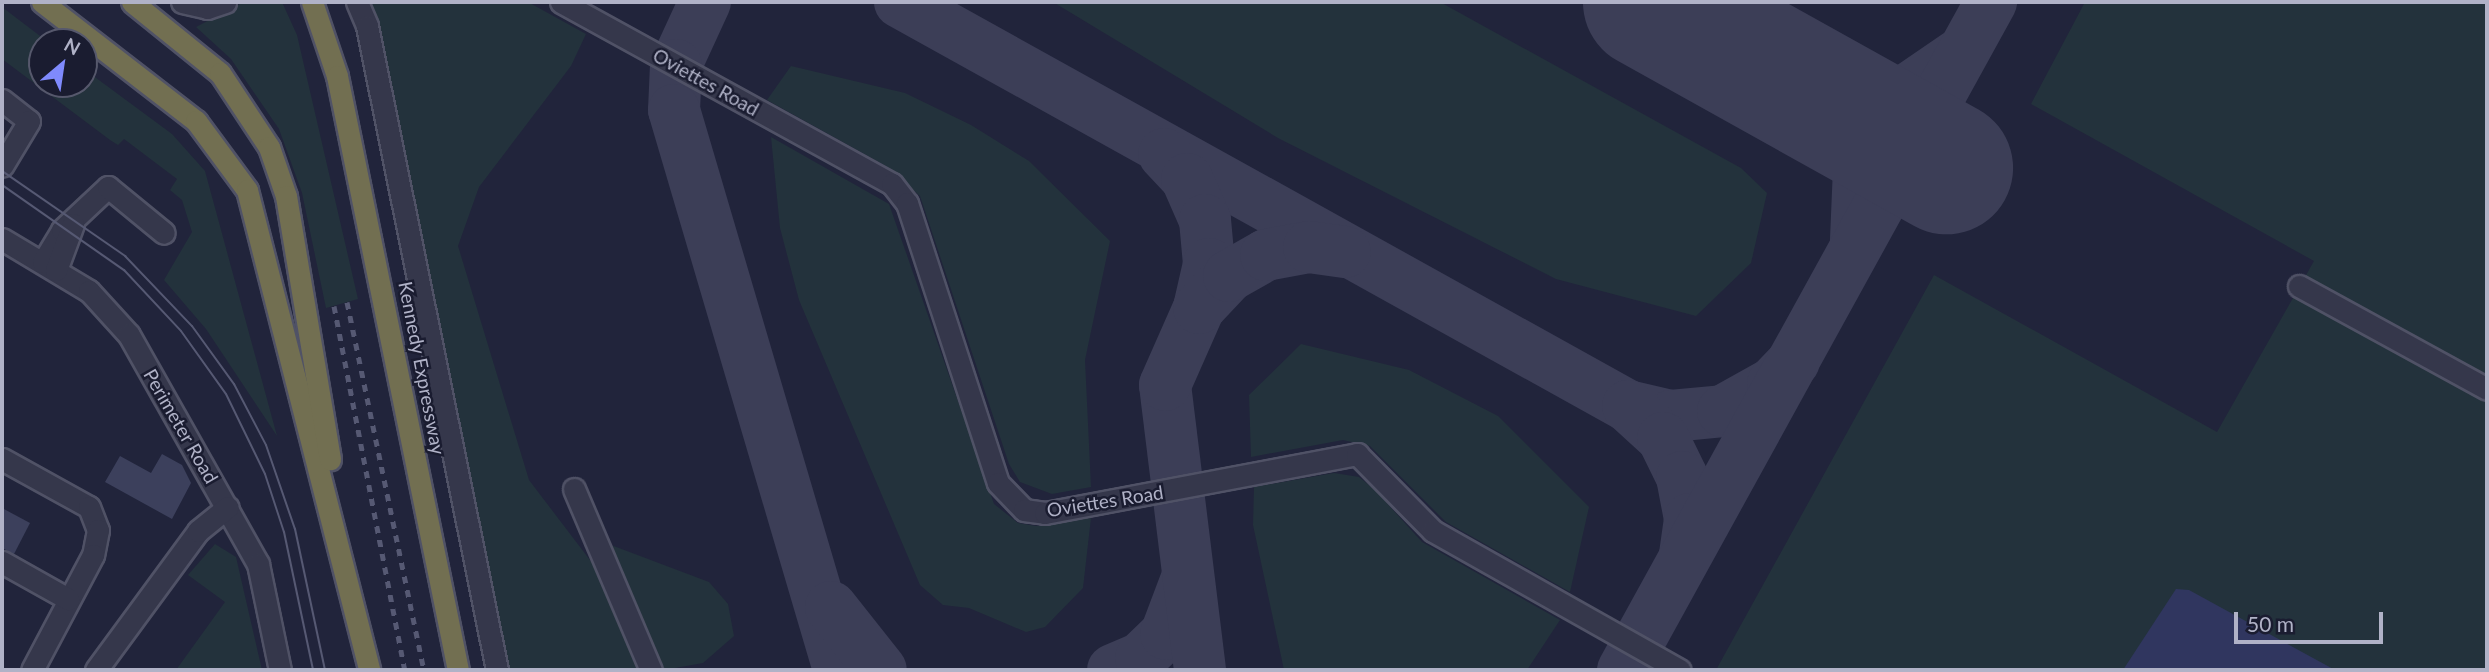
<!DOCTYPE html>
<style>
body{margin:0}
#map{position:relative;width:2489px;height:672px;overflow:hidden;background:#21243b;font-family:Lato,sans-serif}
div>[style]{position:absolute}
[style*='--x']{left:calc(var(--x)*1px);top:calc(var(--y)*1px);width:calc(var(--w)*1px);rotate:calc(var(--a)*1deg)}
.green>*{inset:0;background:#23323c}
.water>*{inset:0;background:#30365f}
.taxiway>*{height:52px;margin:-26px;padding:0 26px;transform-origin:26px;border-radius:26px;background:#3c3e57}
.runway>*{height:133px;margin:-66.5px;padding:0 66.5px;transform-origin:66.5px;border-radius:66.5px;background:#3c3e57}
.building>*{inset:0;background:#3c405c}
.roads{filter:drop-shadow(2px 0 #505266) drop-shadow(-2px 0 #505266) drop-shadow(0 2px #505266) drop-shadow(0 -2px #505266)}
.minor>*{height:21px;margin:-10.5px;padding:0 10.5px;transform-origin:10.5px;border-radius:10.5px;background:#35374b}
.highway>*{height:21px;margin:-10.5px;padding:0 10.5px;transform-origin:10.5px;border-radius:10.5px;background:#726f51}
.tram>*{height:2px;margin:-1px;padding:0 1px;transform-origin:1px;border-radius:1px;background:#565973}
.rail>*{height:5px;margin-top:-2.5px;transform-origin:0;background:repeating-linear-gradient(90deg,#565973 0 7px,transparent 0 14px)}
span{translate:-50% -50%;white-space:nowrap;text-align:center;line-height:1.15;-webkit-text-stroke:5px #1a1c30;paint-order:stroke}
.street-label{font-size:19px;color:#b0b2c7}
.frame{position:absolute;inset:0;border:4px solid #b0b2c7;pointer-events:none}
.north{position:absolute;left:28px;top:28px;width:70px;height:70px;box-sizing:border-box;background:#1a1c30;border:2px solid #56586c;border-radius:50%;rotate:29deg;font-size:19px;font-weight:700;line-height:28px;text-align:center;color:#b0b2c7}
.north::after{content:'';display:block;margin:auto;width:24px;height:32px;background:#7f8afd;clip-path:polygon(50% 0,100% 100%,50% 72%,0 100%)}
.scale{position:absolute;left:2234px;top:612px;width:149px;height:32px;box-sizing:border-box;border:4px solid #b0b2c7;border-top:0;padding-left:9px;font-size:21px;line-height:24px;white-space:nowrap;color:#b0b2c7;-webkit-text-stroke:5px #1a1c30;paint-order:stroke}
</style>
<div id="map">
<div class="green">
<div style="clip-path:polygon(244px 2px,282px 2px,297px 35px,358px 299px,326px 308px,302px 193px,279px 129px,231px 59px,196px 27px)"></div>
<div style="clip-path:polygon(370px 2px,528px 2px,586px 34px,571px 66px,479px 187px,458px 246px,529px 480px,593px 564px,639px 670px,506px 670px)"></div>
<div style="clip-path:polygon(1053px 2px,1440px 2px,1741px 168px,1767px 193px,1751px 263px,1696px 316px,1556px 279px,1278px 138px)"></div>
<div style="clip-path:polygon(2085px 2px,2487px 2px,2487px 670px,1716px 670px,1934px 275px,2217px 432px,2314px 261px,2031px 104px)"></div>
<div style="clip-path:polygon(2px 7px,48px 42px,42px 42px,42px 84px,84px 84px,84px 69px,172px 134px,205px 171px,277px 436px,206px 329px,164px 280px,192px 232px,182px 200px,170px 190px,177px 179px,124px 139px,118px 145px,110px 140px,2px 59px)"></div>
<div style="clip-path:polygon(791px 66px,905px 93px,971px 125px,1029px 161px,1110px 241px,1085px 360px,1091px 487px,1052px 494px,1020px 482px,1009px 464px,920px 196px,886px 166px,767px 100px)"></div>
<div style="clip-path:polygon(771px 137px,889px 204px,994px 504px,1018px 523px,1036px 526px,1091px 518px,1083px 588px,1045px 627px,1026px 632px,969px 608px,943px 605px,920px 585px,799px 300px,780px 228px)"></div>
<div style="clip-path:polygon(1301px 344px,1409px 370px,1498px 416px,1589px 507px,1570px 592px,1446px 522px,1370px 446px,1343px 440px,1251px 457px,1249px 395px)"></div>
<div style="clip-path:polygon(1334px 473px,1359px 477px,1375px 490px,1422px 542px,1560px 620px,1527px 670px,1284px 670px,1253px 525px,1254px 487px)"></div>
<div style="clip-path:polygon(215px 544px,236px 557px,262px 670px,176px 670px,225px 602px,188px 575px)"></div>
<div style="clip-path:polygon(611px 545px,709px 582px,728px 604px,734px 636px,703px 663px,664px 670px)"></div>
</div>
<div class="water">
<div style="clip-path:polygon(2176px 589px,2189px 590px,2335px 670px,2123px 670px)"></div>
</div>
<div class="taxiway">
<div style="--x:705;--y:2;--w:69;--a:114.7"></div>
<div style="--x:676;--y:65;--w:45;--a:92.5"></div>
<div style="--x:674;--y:110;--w:584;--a:73.58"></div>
<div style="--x:900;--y:2;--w:833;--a:29.03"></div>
<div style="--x:1628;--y:406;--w:44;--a:13.1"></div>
<div style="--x:1671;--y:416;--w:52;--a:-5.5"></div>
<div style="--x:1723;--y:411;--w:57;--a:-29.2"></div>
<div style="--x:1773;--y:383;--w:30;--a:-46"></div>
<div style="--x:1810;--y:91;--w:46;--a:51.1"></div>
<div style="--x:1839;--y:127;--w:46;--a:64"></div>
<div style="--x:1859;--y:168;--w:73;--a:92.4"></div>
<div style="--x:1810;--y:91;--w:46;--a:12.5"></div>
<div style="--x:1855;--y:101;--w:47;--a:-8.7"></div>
<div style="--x:1901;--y:94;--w:69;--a:-34.4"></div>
<div style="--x:1164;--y:154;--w:34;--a:47"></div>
<div style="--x:1187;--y:179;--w:45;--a:66.3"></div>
<div style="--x:1205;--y:220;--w:44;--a:84.8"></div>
<div style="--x:1209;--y:264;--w:45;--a:102.8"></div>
<div style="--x:1628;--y:406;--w:47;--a:42.4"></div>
<div style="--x:1663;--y:438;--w:43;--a:64"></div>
<div style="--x:1682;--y:477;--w:43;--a:79.2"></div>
<div style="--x:1690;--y:519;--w:37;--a:98"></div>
<div style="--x:831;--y:607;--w:80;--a:51.6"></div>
<div style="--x:1113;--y:670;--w:30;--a:-23"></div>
<div style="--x:1141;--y:658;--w:35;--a:-44"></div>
<div style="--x:1166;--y:634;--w:60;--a:-69.4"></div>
<div style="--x:1200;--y:670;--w:287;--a:-97"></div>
<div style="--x:1165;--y:385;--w:84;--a:-66.2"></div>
<div style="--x:1199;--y:308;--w:44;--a:-46.8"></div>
<div style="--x:1229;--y:276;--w:43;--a:-29.6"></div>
<div style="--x:1266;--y:255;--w:44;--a:-10.5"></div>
<div style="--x:1309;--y:247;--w:36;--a:8"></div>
<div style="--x:1623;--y:670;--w:763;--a:-61.15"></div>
</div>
<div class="runway">
<div style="--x:1649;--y:2;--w:340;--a:29.1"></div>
</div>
<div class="building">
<div style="clip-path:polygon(162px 454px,182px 465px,191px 483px,172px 519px,105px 482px,120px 456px,151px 473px)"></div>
<div style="clip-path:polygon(2px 508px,30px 523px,14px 554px,2px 548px)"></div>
</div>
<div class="roads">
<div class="minor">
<div style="--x:182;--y:2;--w:26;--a:13"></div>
<div style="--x:207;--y:8;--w:19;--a:-18"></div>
<div style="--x:357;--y:2;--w:26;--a:67"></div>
<div style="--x:367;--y:26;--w:657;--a:78.59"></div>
<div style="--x:561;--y:2;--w:378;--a:28.8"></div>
<div style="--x:892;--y:184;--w:24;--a:52"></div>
<div style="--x:907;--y:203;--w:294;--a:72"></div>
<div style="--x:998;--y:483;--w:37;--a:46"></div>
<div style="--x:1024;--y:510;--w:21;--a:8"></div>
<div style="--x:1045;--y:513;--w:318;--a:-10.7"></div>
<div style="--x:1357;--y:454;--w:108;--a:45.4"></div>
<div style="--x:1433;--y:531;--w:283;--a:29.4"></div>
<div style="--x:2;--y:100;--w:34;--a:38"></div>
<div style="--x:29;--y:121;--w:52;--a:121"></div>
<div style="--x:2;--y:239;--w:101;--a:30.9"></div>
<div style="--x:89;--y:291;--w:59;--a:47.7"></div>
<div style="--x:129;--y:335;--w:263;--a:60.6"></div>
<div style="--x:258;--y:564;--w:108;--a:78.3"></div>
<div style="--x:43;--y:262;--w:37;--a:-59"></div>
<div style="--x:62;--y:230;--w:63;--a:-43.1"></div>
<div style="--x:108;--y:187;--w:72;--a:39.4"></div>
<div style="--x:56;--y:270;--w:49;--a:-69.7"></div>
<div style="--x:2299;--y:286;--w:214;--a:28.7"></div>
<div style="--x:2;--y:459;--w:99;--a:28.9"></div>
<div style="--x:89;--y:507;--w:25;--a:69"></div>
<div style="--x:98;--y:530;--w:25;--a:101"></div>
<div style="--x:93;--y:555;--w:130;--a:117.9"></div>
<div style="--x:574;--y:489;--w:197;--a:67"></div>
<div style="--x:2;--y:562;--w:76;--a:29.3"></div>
<div style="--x:96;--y:670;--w:172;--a:-53.7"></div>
<div style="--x:198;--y:531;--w:38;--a:-39"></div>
</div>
<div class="highway">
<div style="--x:42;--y:2;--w:195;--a:37.7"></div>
<div style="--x:196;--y:121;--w:86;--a:53.5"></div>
<div style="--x:247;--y:190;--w:495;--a:75.7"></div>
<div style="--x:132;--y:2;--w:113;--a:38.9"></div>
<div style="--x:220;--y:73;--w:89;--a:56.5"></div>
<div style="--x:269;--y:147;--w:52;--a:70.9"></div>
<div style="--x:286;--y:196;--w:267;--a:80.5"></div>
<div style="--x:312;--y:2;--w:78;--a:71.3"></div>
<div style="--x:337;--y:76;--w:606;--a:78.49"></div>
</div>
</div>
<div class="tram">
<div style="--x:2;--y:171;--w:150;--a:34.6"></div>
<div style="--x:125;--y:256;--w:97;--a:46.3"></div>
<div style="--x:192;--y:326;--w:72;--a:54.1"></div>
<div style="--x:234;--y:384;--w:69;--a:62.3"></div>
<div style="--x:266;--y:445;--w:89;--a:71"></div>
<div style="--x:295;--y:529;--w:144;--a:78"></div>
<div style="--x:2;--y:185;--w:149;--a:34.9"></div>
<div style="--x:124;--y:270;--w:83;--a:46.9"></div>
<div style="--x:181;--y:331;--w:77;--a:54.5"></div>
<div style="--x:226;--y:394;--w:89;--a:64"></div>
<div style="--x:265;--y:474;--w:61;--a:71.9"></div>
<div style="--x:284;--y:532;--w:141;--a:78.1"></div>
</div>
<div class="rail">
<div style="--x:347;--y:302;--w:376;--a:78.2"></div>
<div style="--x:334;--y:306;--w:371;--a:79"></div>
</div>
<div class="street-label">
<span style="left:706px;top:82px;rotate:29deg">Oviettes Road</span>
<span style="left:422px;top:368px;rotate:79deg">Kennedy Expressway</span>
<span style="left:181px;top:426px;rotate:60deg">Perimeter Road</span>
<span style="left:1105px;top:501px;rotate:-9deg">Oviettes Road</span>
</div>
<div class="frame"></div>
<div class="north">N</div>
<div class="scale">50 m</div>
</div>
